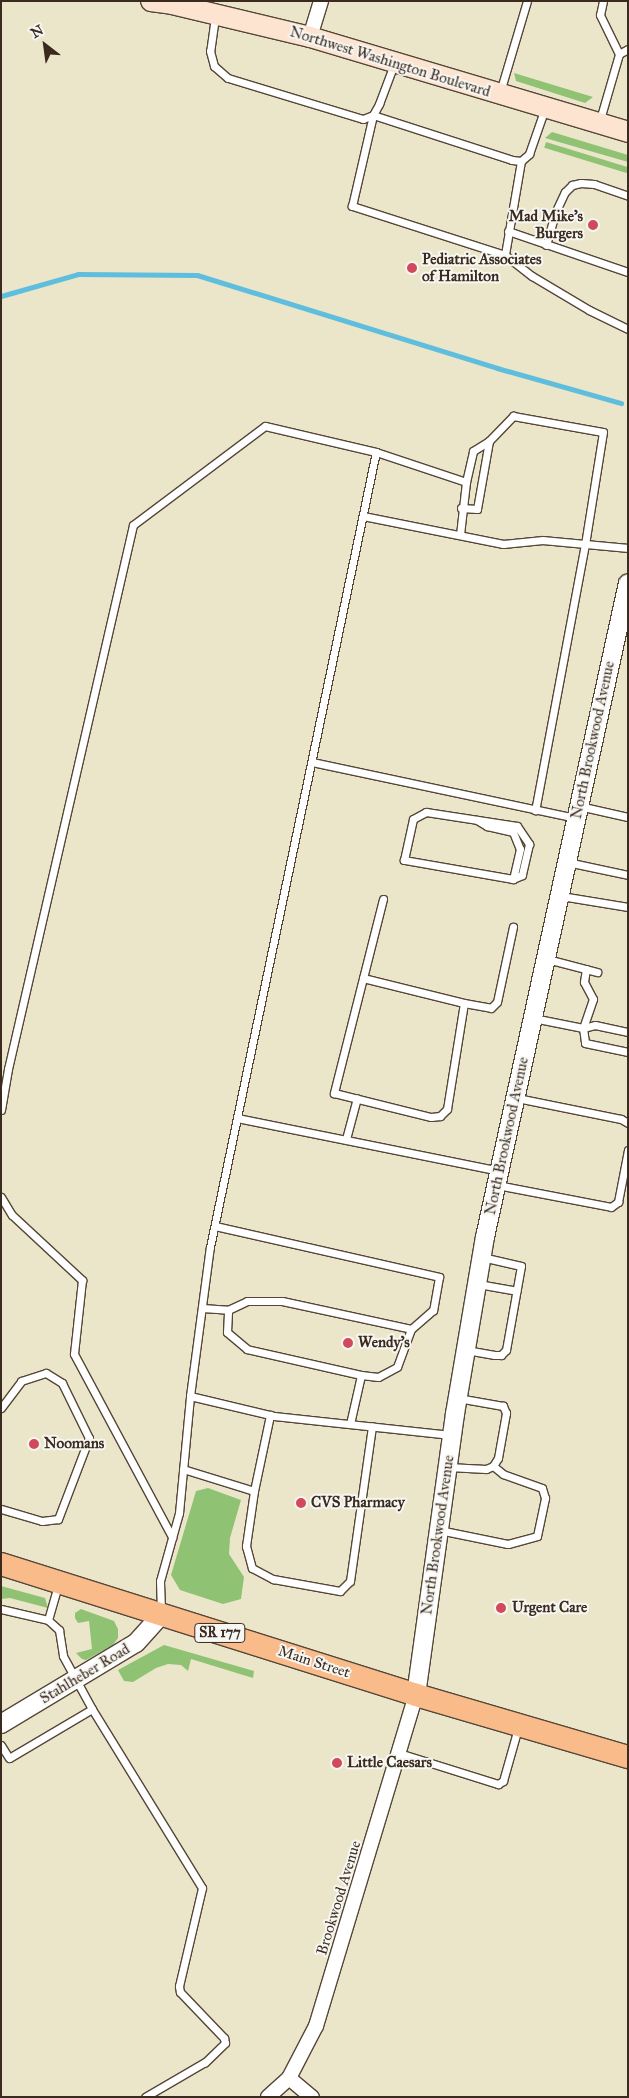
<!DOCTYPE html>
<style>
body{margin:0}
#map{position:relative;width:629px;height:2098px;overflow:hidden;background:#ebe6ca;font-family:"IM FELL Great Primer",serif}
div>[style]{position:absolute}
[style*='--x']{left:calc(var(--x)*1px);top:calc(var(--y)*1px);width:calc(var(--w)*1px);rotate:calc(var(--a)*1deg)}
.green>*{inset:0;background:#90c273;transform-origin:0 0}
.stream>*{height:5px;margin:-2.5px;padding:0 2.5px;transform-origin:2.5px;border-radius:2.5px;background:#5fbddd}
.roads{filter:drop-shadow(1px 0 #554638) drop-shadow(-1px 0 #554638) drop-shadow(0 1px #554638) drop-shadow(0 -1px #554638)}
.service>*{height:7px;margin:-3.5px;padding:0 3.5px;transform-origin:3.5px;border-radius:3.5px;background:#fff}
.minor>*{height:14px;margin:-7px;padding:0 7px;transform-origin:7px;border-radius:7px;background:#fff}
.tertiary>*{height:18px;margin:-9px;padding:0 9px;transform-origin:9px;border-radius:9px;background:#fff}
.secondary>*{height:20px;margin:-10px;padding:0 10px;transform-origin:10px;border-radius:10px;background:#fde4d1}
.primary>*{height:22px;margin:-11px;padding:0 11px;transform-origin:11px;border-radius:11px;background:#fabb8b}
.dots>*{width:14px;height:14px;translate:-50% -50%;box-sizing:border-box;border:2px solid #f6f6f2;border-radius:50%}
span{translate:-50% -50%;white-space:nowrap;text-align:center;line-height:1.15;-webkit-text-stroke:4px #f6f6f2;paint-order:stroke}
.shield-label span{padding:1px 4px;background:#f6f6f2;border:1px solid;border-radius:4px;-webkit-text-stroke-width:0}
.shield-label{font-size:14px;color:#3b2a1e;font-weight:700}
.street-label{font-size:15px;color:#3b2a1e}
.poi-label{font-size:15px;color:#3b2a1e;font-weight:700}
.right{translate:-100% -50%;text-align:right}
.left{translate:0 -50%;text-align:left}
.frame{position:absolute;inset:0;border:2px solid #3b2a1e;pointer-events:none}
.north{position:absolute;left:20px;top:20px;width:50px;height:50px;-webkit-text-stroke:4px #f6f6f2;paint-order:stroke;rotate:330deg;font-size:14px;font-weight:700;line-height:20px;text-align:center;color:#3b2a1e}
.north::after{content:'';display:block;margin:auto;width:18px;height:22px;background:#3b2a1e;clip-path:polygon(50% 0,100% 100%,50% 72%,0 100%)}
</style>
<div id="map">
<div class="green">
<div style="clip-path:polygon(514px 73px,593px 97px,585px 103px,516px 81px)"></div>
<div style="clip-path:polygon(552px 132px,628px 155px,628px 162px,545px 138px)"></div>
<div style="left:546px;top:142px;width:86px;height:6px;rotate:17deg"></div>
<div style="clip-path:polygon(208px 1488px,241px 1500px,230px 1538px,229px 1554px,244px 1577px,241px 1599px,223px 1604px,180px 1590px,171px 1575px,196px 1491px)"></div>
<div style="clip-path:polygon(1px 1586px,45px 1598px,48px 1608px,10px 1598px,1px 1599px)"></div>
<div style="clip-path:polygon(81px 1609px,114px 1621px,118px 1629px,118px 1638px,113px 1645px,86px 1660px,82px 1659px,76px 1653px,92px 1649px,89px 1621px,78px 1623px,75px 1618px,75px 1613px)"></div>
<div style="clip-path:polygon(164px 1645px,254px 1671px,253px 1678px,191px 1659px,188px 1671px,181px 1665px,168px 1664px,156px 1668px,133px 1682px,124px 1681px,118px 1670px)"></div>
</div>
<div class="stream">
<div style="--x:1;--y:296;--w:80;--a:-15.9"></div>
<div style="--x:78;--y:274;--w:119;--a:0.5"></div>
<div style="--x:197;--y:275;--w:314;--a:17.2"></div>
<div style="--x:497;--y:368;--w:129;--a:15.8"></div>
</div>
<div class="roads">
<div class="service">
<div style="--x:603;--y:1;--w:14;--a:102"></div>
<div style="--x:600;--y:15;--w:43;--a:64"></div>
<div style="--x:215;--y:17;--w:34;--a:98"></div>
<div style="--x:210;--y:51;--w:16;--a:75"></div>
<div style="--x:214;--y:66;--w:18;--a:41"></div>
<div style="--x:228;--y:78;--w:141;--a:16.9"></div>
<div style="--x:363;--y:119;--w:11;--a:-22"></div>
<div style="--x:373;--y:115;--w:13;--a:-61"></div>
<div style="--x:379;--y:104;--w:43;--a:-69.4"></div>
<div style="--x:500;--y:92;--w:95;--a:-73.5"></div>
<div style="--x:599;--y:123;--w:72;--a:-73.8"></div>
<div style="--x:619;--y:54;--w:10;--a:-29"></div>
<div style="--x:521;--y:161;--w:95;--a:99.7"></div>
<div style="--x:505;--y:255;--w:34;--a:38"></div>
<div style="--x:532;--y:276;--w:66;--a:30.8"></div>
<div style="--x:589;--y:310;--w:43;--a:26"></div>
<div style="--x:508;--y:231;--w:127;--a:18.9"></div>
<div style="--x:546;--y:245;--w:33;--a:-74"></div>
<div style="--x:555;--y:213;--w:23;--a:-65"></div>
<div style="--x:565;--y:192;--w:10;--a:-45"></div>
<div style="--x:572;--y:185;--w:9;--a:-13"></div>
<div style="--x:581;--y:183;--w:13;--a:4"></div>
<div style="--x:594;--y:184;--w:36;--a:19"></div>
<div style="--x:505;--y:255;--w:161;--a:-162.2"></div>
<div style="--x:352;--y:206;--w:93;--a:-77"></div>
<div style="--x:373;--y:115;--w:146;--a:17.9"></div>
<div style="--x:512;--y:160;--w:9;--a:6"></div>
<div style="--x:521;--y:161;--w:11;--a:-41"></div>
<div style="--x:529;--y:154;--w:49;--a:-70.8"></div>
<div style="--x:466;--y:482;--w:32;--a:-77"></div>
<div style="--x:473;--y:451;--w:19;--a:-32"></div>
<div style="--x:461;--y:508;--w:16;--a:4"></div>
<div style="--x:477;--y:509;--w:69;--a:-80"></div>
<div style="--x:489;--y:441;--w:35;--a:-46"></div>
<div style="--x:513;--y:416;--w:91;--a:10.1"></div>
<div style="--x:603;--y:432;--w:113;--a:99.1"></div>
<div style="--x:585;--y:544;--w:271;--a:100.6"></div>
<div style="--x:363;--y:516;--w:143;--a:11.3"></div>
<div style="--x:503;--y:544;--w:40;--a:-5.7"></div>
<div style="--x:543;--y:540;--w:85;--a:5.4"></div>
<div style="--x:312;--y:762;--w:269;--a:12"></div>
<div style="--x:579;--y:806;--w:50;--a:12.7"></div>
<div style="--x:426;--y:812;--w:92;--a:8.7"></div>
<div style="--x:517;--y:826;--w:22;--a:56"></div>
<div style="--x:529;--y:844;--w:32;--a:103"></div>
<div style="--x:522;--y:875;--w:10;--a:156"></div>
<div style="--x:513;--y:879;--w:111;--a:-170.1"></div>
<div style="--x:404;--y:860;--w:42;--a:-77.6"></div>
<div style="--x:413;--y:819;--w:15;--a:-28"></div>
<div style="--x:477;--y:820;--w:12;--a:31"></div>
<div style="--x:487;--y:826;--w:27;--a:13"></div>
<div style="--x:513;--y:832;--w:18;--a:68"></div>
<div style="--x:520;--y:849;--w:31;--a:103"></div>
<div style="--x:567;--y:862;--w:62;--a:12"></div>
<div style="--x:561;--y:896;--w:68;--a:9.3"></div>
<div style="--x:383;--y:899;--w:81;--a:104.2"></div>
<div style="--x:363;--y:978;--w:104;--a:13.9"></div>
<div style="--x:547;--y:959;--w:52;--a:14.6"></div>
<div style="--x:586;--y:969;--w:13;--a:99"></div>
<div style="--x:584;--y:982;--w:19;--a:62"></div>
<div style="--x:593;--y:999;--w:31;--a:109"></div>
<div style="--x:583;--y:1028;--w:15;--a:82"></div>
<div style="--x:585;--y:1043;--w:44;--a:11.8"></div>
<div style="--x:363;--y:978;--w:119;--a:104.2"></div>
<div style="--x:334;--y:1093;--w:100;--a:13.9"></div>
<div style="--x:431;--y:1117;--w:9;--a:-6"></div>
<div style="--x:440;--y:1116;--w:10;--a:-45"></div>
<div style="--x:447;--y:1109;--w:107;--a:-80.9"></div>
<div style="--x:464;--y:1003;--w:27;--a:10"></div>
<div style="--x:491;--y:1008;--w:8;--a:-45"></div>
<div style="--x:497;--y:1002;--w:77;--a:-78"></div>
<div style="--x:533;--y:1018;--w:51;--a:11.3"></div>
<div style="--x:583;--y:1028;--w:12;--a:-14"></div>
<div style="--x:595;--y:1025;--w:34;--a:12"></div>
<div style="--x:517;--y:1098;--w:106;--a:11.4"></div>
<div style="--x:621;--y:1119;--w:8;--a:30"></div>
<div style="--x:1;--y:1110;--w:42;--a:-80.3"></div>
<div style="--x:8;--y:1069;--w:558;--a:-77.06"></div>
<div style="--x:133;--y:525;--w:165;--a:-36.9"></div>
<div style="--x:265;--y:426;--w:114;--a:13.2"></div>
<div style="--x:376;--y:452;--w:95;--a:18.4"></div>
<div style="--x:466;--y:482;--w:53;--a:96.5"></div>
<div style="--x:237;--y:1118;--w:267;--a:11.4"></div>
<div style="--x:346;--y:1139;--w:42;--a:-75"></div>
<div style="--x:497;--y:1185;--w:116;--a:10.9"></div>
<div style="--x:611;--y:1207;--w:9;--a:-36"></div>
<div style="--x:618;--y:1202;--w:53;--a:-79.1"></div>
<div style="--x:1;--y:1197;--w:21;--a:59"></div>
<div style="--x:12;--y:1215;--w:96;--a:42.9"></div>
<div style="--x:82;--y:1280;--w:74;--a:96.2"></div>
<div style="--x:74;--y:1354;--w:208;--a:61.8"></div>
<div style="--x:215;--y:1226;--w:230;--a:12.8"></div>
<div style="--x:439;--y:1277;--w:34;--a:100"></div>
<div style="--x:433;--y:1310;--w:29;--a:139"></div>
<div style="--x:478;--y:1284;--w:39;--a:10"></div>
<div style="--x:247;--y:1301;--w:35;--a:0"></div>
<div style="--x:282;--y:1301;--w:132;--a:12.2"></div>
<div style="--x:411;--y:1329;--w:40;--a:110.2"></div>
<div style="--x:397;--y:1367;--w:21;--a:152"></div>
<div style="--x:378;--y:1377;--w:17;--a:-173"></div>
<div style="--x:361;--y:1375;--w:117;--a:-167.2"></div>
<div style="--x:247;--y:1349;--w:26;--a:-140"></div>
<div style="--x:227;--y:1332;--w:22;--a:-87"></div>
<div style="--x:228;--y:1310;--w:21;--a:-25"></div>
<div style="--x:202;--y:1308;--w:26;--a:4"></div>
<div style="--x:466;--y:1350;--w:29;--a:10"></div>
<div style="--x:495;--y:1355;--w:6;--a:0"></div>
<div style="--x:501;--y:1355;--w:7;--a:-45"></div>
<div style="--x:506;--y:1350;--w:85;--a:-79.9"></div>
<div style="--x:521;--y:1266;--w:39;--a:-167"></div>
<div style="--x:190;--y:1396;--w:86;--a:13.4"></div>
<div style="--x:274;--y:1416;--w:178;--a:6.1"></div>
<div style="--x:1;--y:1408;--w:34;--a:-53"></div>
<div style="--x:21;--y:1381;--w:26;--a:-18"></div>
<div style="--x:46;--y:1373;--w:19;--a:32"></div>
<div style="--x:62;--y:1383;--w:61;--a:63.9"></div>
<div style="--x:89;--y:1438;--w:87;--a:110.9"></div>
<div style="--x:58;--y:1519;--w:16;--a:173"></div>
<div style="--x:42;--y:1521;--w:43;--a:-163.7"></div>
<div style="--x:350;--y:1424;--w:50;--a:-77.3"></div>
<div style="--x:448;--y:1467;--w:38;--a:3"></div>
<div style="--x:486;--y:1469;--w:8;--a:-23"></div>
<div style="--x:493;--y:1466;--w:9;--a:-58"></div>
<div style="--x:498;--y:1458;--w:46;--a:-79.9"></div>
<div style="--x:506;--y:1413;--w:8;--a:-113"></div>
<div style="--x:503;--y:1406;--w:46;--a:-169.9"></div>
<div style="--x:183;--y:1469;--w:74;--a:17.2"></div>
<div style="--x:254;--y:1491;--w:78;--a:-78.1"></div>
<div style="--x:254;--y:1491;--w:56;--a:98.3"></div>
<div style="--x:246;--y:1546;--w:23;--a:75"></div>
<div style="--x:252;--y:1568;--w:24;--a:28"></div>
<div style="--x:273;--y:1579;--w:68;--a:10.2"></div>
<div style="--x:340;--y:1591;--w:14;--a:-45"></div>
<div style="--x:350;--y:1581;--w:156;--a:-81.9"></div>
<div style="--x:439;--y:1530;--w:70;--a:11.5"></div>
<div style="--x:508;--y:1544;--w:30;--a:-15"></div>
<div style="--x:537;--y:1536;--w:39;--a:-78"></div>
<div style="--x:545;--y:1498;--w:10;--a:-107"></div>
<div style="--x:542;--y:1488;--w:41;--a:-160.3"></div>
<div style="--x:503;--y:1474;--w:13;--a:-141"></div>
<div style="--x:1;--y:1609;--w:48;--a:13.2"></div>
<div style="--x:48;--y:1620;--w:15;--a:42"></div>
<div style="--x:59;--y:1630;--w:26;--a:81"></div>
<div style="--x:63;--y:1656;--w:60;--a:61.3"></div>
<div style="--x:92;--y:1709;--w:96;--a:149.4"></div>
<div style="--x:9;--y:1758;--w:15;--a:-122"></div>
<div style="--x:161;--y:1610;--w:29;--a:-92"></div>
<div style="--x:160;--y:1581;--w:71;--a:-74.4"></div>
<div style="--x:179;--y:1513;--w:118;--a:-84.6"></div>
<div style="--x:190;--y:1396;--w:150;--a:-82.4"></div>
<div style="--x:210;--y:1247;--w:812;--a:-78.21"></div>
<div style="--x:48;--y:1620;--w:37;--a:-74"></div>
<div style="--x:92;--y:1709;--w:210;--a:58.4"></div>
<div style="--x:202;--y:1888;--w:101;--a:103.2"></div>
<div style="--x:179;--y:1986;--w:6;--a:81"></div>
<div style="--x:180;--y:1992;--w:64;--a:46.3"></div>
<div style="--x:224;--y:2038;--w:5;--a:79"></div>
<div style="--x:225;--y:2043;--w:28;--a:136"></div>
<div style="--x:205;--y:2062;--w:69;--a:149.7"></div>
<div style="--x:399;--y:1753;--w:104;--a:17.4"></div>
<div style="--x:498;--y:1784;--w:6;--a:-31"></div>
<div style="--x:503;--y:1781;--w:55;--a:-74.2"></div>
</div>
<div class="minor">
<div style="--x:310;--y:37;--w:38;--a:-73"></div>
<div style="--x:289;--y:2078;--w:30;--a:40"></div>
<div style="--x:268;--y:2097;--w:28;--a:-42"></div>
<div style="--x:289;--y:2078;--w:59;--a:-62.6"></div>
<div style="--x:316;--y:2026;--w:346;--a:-73.2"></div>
</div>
<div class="tertiary">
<div style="--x:416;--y:1695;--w:284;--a:-82.1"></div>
<div style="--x:455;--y:1414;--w:180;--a:-80.4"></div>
<div style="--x:485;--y:1237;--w:669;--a:-77.67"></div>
<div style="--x:1;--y:1724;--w:157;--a:-31"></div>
<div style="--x:136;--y:1643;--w:38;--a:-48"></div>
</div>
<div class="secondary">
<div style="--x:151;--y:1;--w:21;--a:8"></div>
<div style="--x:172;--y:4;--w:142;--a:13.4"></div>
<div style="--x:310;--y:37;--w:332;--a:16.6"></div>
</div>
<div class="primary">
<div style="--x:1;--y:1564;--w:435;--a:17.5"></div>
<div style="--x:416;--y:1695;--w:221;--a:16.3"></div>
</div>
</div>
<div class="dots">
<div style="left:593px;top:225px;background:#d1495b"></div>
<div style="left:412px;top:268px;background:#d1495b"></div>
<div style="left:348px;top:1343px;background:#d1495b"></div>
<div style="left:34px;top:1444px;background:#d1495b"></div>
<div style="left:301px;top:1503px;background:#d1495b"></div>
<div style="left:501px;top:1608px;background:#d1495b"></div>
<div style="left:337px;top:1763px;background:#d1495b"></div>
</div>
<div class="shield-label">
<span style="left:220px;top:1633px">SR 177</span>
</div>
<div class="street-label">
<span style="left:390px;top:62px;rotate:17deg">Northwest Washington Boulevard</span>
<span style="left:593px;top:740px;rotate:-78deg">North Brookwood Avenue</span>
<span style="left:507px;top:1136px;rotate:-78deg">North Brookwood Avenue</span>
<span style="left:438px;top:1535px;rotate:-82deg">North Brookwood Avenue</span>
<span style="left:314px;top:1662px;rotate:18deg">Main Street</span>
<span style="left:85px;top:1674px;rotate:-31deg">Stahlheber Road</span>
<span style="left:339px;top:1898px;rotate:-73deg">Brookwood Avenue</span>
</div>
<div class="poi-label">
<span class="right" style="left:583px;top:225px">Mad Mike's<br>Burgers</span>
<span class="left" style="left:422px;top:268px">Pediatric Associates<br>of Hamilton</span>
<span class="left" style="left:358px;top:1343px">Wendy's</span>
<span class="left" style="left:44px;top:1444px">Noomans</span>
<span class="left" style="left:311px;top:1503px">CVS Pharmacy</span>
<span class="left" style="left:512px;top:1608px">Urgent Care</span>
<span class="left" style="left:347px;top:1763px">Little Caesars</span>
</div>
<div class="frame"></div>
<div class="north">N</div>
</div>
